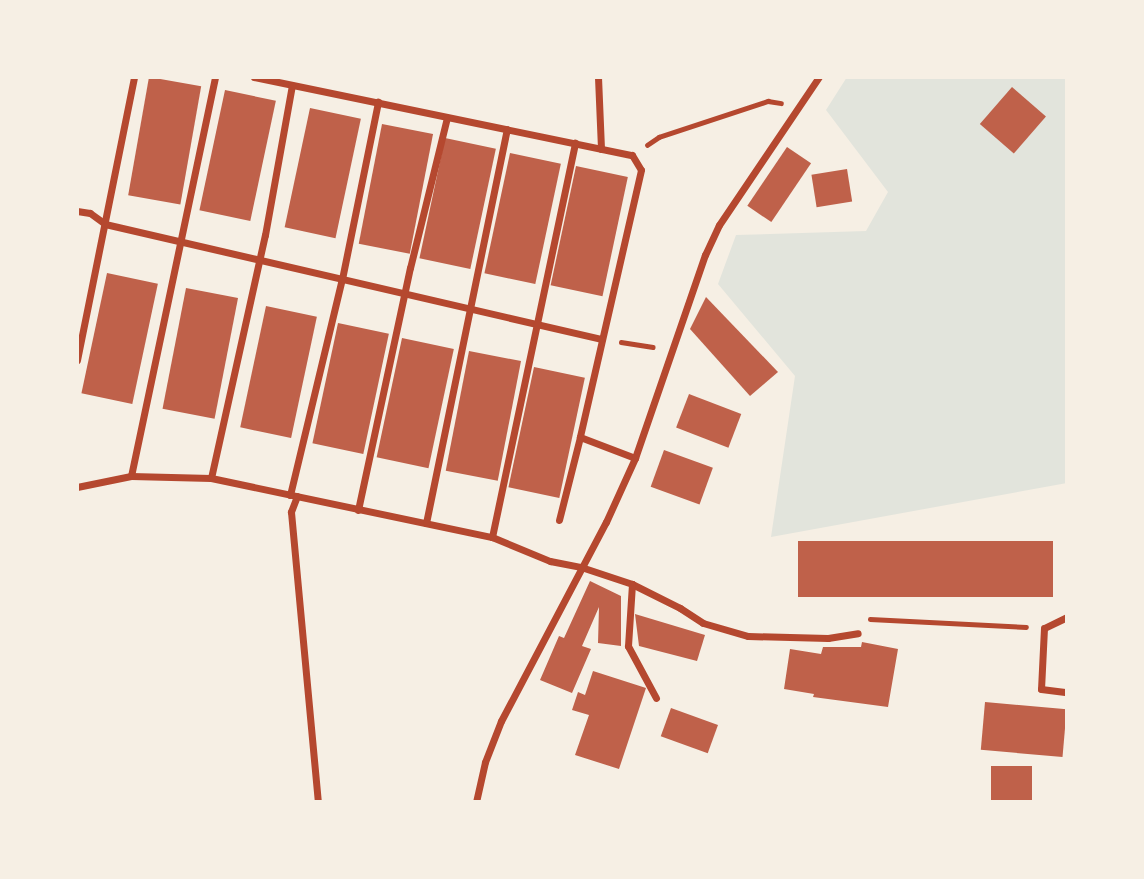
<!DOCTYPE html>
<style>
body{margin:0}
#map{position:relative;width:1144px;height:879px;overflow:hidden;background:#f6efe4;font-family:"Noto Serif",serif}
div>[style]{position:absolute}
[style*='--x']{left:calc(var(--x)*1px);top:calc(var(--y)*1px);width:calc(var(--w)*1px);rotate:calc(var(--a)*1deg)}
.green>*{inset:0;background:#e2e4dc}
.building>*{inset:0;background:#bf614a;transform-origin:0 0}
.path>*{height:4.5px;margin:-2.25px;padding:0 2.25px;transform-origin:2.25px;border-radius:2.25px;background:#b5482f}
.minor>*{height:7px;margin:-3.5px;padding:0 3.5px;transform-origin:3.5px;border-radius:3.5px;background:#b5482f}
span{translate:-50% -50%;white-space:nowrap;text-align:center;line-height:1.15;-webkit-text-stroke:6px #f6efe4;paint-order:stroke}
.frame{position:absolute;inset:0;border:79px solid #f6efe4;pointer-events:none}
</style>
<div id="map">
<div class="green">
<div style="clip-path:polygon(847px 77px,1067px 77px,1067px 483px,771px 537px,795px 376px,718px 284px,736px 235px,866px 231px,888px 192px,826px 110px)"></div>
</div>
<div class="building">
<div style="left:149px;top:77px;width:53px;height:120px;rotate:10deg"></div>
<div style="left:1012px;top:87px;width:45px;height:49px;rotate:41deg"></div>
<div style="left:225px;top:90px;width:52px;height:123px;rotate:12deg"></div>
<div style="left:310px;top:108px;width:52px;height:122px;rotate:12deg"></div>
<div style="left:382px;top:124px;width:52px;height:122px;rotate:11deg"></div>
<div style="left:445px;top:138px;width:52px;height:123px;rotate:12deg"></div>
<div style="left:787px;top:147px;width:29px;height:71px;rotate:34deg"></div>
<div style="left:510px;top:153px;width:52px;height:123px;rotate:12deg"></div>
<div style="left:576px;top:166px;width:53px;height:122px;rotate:12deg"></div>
<div style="left:847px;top:169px;width:33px;height:36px;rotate:81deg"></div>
<div style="left:107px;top:273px;width:52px;height:123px;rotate:12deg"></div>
<div style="left:186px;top:288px;width:53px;height:123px;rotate:11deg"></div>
<div style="clip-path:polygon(706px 297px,778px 372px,750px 396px,690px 329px)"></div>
<div style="left:266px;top:306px;width:52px;height:124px;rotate:12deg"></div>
<div style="left:338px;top:323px;width:52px;height:123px;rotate:12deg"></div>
<div style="left:402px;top:338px;width:53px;height:122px;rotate:12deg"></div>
<div style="left:469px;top:351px;width:53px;height:122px;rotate:11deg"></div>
<div style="left:534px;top:367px;width:52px;height:123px;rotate:12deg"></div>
<div style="left:689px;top:394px;width:56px;height:36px;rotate:21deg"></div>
<div style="left:664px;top:450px;width:52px;height:39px;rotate:20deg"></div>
<div style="left:798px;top:541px;width:255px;height:56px"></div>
<div style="clip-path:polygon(590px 581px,621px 596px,621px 646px,598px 643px,599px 607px,582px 646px,591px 649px,572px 693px,540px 680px,559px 636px,564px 638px)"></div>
<div style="clip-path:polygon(635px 614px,705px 635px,697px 661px,639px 646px)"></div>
<div style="clip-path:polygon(862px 642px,898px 649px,888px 707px,813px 697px,814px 694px,784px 689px,790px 649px,821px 654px,823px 647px,861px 647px)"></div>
<div style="clip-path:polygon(593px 671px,646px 688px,619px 769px,575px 755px,589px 715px,572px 710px,578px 692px,585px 695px)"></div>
<div style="left:985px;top:702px;width:82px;height:48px;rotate:5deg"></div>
<div style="left:671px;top:708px;width:50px;height:30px;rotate:20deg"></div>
<div style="left:991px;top:766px;width:41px;height:36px"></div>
</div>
<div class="path">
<div style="--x:647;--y:145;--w:14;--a:-34"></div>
<div style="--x:659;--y:137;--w:115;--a:-18.3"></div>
<div style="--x:768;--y:101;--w:13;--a:9"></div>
<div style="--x:621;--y:342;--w:32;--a:9"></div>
<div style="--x:870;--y:619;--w:156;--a:2.9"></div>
</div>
<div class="minor">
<div style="--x:254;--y:77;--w:386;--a:11.7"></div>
<div style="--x:632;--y:155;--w:17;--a:59"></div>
<div style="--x:641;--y:170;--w:274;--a:102.9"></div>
<div style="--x:580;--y:437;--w:59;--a:20.9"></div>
<div style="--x:598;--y:77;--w:72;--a:87.6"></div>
<div style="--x:77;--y:211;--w:13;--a:9"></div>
<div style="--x:90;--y:213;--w:19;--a:36"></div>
<div style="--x:105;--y:224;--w:509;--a:13.05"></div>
<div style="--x:77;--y:360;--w:289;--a:-78.6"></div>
<div style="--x:131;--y:476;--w:408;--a:-78.1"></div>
<div style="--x:211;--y:478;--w:249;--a:-77.5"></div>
<div style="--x:265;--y:235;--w:152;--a:-79.8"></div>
<div style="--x:77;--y:487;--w:55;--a:-11.5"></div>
<div style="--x:131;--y:476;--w:80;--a:1.4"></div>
<div style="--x:211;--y:478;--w:287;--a:11.9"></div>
<div style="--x:492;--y:537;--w:63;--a:22.5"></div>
<div style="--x:550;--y:561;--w:32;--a:11"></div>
<div style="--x:581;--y:567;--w:54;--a:18.4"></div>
<div style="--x:632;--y:584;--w:54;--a:26.6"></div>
<div style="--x:680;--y:608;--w:27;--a:33"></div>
<div style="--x:703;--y:623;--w:47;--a:16.1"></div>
<div style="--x:748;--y:636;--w:80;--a:1.4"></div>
<div style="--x:828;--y:638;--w:30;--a:-9"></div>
<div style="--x:290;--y:495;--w:222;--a:-76.5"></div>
<div style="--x:342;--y:279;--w:181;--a:-78.5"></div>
<div style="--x:297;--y:496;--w:17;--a:111"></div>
<div style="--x:291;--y:512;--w:291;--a:84.7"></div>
<div style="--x:358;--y:510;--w:248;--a:-77.9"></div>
<div style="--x:410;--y:268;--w:155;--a:-76.2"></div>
<div style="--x:559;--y:520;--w:86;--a:-75.8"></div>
<div style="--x:426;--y:523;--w:402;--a:-78.4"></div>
<div style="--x:492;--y:537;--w:403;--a:-78.1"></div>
<div style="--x:632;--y:584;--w:62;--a:93.7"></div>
<div style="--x:628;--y:646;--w:59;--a:61.7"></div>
<div style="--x:1067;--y:617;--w:25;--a:154"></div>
<div style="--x:1044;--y:628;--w:61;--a:92.8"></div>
<div style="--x:1041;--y:689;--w:26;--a:7"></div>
<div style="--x:476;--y:802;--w:41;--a:-77.3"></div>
<div style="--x:485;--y:762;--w:44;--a:-68.7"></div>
<div style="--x:501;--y:721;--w:225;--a:-62.2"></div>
<div style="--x:606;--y:522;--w:70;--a:-65.6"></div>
<div style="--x:635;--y:458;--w:215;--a:-71"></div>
<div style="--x:705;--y:255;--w:33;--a:-65"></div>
<div style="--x:719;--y:225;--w:179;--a:-56"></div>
</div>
<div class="frame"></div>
</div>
